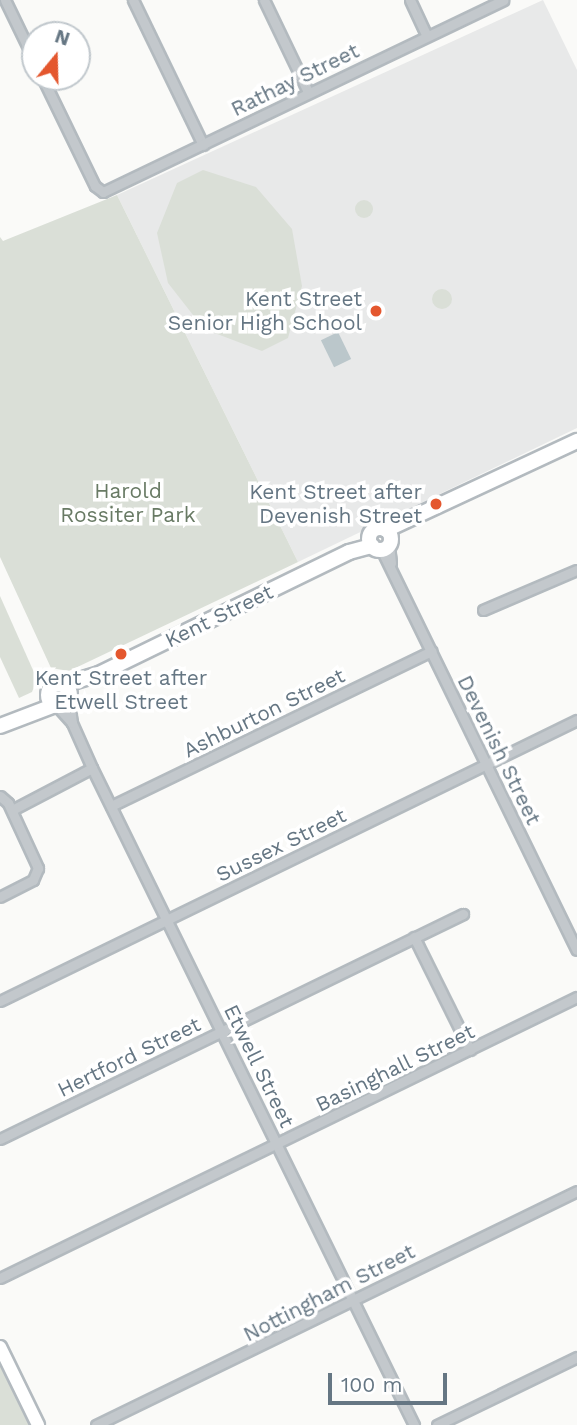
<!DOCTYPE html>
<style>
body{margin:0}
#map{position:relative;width:577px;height:1425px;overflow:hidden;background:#fafaf8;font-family:"Work Sans",sans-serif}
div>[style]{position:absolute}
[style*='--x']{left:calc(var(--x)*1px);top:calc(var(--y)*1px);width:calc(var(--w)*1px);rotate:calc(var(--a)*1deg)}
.built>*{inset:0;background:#e8e9e9}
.green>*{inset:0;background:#dadfd7}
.round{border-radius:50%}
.water>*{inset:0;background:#bbc7cb;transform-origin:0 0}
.roads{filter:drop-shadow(2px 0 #b3babf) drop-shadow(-2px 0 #b3babf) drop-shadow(0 2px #b3babf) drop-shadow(0 -2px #b3babf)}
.street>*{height:9px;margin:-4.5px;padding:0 4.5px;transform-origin:4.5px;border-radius:4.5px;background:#c3c8cc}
.secondary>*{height:12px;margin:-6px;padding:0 6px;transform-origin:6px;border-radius:6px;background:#fff}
.primary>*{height:14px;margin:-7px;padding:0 7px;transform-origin:7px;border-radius:7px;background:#fff}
.primary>.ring{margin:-7px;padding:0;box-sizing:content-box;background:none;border:14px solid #fff;border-radius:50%}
.dots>*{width:19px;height:19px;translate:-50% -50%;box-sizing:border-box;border:4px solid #fff;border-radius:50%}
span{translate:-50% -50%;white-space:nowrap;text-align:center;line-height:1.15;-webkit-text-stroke:7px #fff;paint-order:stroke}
.street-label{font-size:21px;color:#657683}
.poi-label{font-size:21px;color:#657683}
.right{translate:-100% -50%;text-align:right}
.park-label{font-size:21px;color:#687a64}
.north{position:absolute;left:21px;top:21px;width:70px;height:70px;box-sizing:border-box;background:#fff;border:2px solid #c1c8cd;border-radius:50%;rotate:19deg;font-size:19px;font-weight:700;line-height:28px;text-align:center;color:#657683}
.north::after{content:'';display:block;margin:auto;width:24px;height:32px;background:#e4572e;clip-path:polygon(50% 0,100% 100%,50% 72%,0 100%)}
.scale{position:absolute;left:328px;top:1373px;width:119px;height:32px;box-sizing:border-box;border:4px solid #657683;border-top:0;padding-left:9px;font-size:21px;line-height:24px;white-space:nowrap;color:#657683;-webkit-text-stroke:5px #fff;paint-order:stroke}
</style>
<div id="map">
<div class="built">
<div style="clip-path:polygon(543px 0,577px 70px,577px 428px,298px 562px,117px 195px)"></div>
</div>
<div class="green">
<div style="clip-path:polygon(203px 170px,256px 187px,292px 229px,302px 286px,288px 338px,262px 351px,204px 329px,168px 283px,157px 233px,177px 183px)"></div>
<div style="clip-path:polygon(117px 195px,298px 562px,69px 671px,51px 668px,0 557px,0 237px,3px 241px)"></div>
<div class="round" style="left:355px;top:200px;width:18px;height:18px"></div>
<div class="round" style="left:432px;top:289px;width:20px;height:20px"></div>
<div style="clip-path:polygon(0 596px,37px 679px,32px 692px,19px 698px,0 657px)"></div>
<div style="clip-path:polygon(0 1361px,30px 1425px,0 1425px)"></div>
</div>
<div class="water">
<div style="left:338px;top:332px;width:30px;height:19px;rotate:64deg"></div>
</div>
<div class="roads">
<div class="street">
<div style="--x:5;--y:0;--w:69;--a:64.2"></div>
<div style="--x:133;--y:0;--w:161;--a:64.2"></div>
<div style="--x:264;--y:0;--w:102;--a:64.4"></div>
<div style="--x:410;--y:0;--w:40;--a:65"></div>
<div style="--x:42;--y:77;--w:121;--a:64.1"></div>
<div style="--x:95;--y:186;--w:10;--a:37"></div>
<div style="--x:103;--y:192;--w:444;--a:-25.6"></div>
<div style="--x:389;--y:544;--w:19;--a:84"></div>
<div style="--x:381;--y:549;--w:446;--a:64"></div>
<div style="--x:483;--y:610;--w:102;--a:-23.1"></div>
<div style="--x:69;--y:699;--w:24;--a:83"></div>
<div style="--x:72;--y:723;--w:49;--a:66"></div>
<div style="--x:92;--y:768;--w:732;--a:63.89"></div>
<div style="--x:56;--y:705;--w:24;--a:48"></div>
<div style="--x:0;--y:796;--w:11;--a:41"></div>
<div style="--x:8;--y:803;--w:72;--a:65.2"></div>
<div style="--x:38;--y:868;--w:13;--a:113"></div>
<div style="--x:33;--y:880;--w:37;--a:153"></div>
<div style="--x:111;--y:806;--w:356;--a:-25.8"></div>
<div style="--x:12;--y:810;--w:90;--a:-27.7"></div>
<div style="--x:414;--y:937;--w:126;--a:63.6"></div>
<div style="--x:0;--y:1001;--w:642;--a:-25.97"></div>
<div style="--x:0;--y:1139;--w:515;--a:-25.92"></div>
<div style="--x:0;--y:1278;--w:642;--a:-25.97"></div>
<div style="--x:96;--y:1425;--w:535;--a:-25.94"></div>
<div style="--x:437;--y:1425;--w:156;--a:-25.9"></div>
</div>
<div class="secondary">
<div style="--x:0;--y:1347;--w:87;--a:64"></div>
</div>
<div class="primary">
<div class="ring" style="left:369px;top:528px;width:8px;height:8px"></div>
<div style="--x:386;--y:530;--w:211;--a:-25"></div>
<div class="ring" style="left:48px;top:684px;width:8px;height:8px"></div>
<div style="--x:63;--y:685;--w:38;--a:-17"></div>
<div style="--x:99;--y:674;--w:278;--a:-26"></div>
<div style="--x:349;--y:552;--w:24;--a:-15"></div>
<div style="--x:0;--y:726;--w:59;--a:-20.9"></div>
</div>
</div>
<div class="dots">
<div style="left:376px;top:311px;background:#e4572e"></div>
<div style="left:436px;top:504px;background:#e4572e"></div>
<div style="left:121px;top:654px;background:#e4572e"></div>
</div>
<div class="street-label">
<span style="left:295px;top:80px;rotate:-26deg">Rathay Street</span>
<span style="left:219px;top:616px;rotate:-26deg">Kent Street</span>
<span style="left:264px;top:713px;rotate:-26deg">Ashburton Street</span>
<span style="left:499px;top:750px;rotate:64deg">Devenish Street</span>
<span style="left:281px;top:845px;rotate:-26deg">Sussex Street</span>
<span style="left:129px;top:1057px;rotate:-26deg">Hertford Street</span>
<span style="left:259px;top:1066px;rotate:64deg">Etwell Street</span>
<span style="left:395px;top:1068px;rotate:-26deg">Basinghall Street</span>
<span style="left:329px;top:1293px;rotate:-27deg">Nottingham Street</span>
</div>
<div class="poi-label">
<span class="right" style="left:362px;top:311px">Kent Street<br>Senior High School</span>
<span class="right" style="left:422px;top:504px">Kent Street after<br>Devenish Street</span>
<span style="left:121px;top:690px">Kent Street after<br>Etwell Street</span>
</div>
<div class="park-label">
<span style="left:128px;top:503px">Harold<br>Rossiter Park</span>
</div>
<div class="north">N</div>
<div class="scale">100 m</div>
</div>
